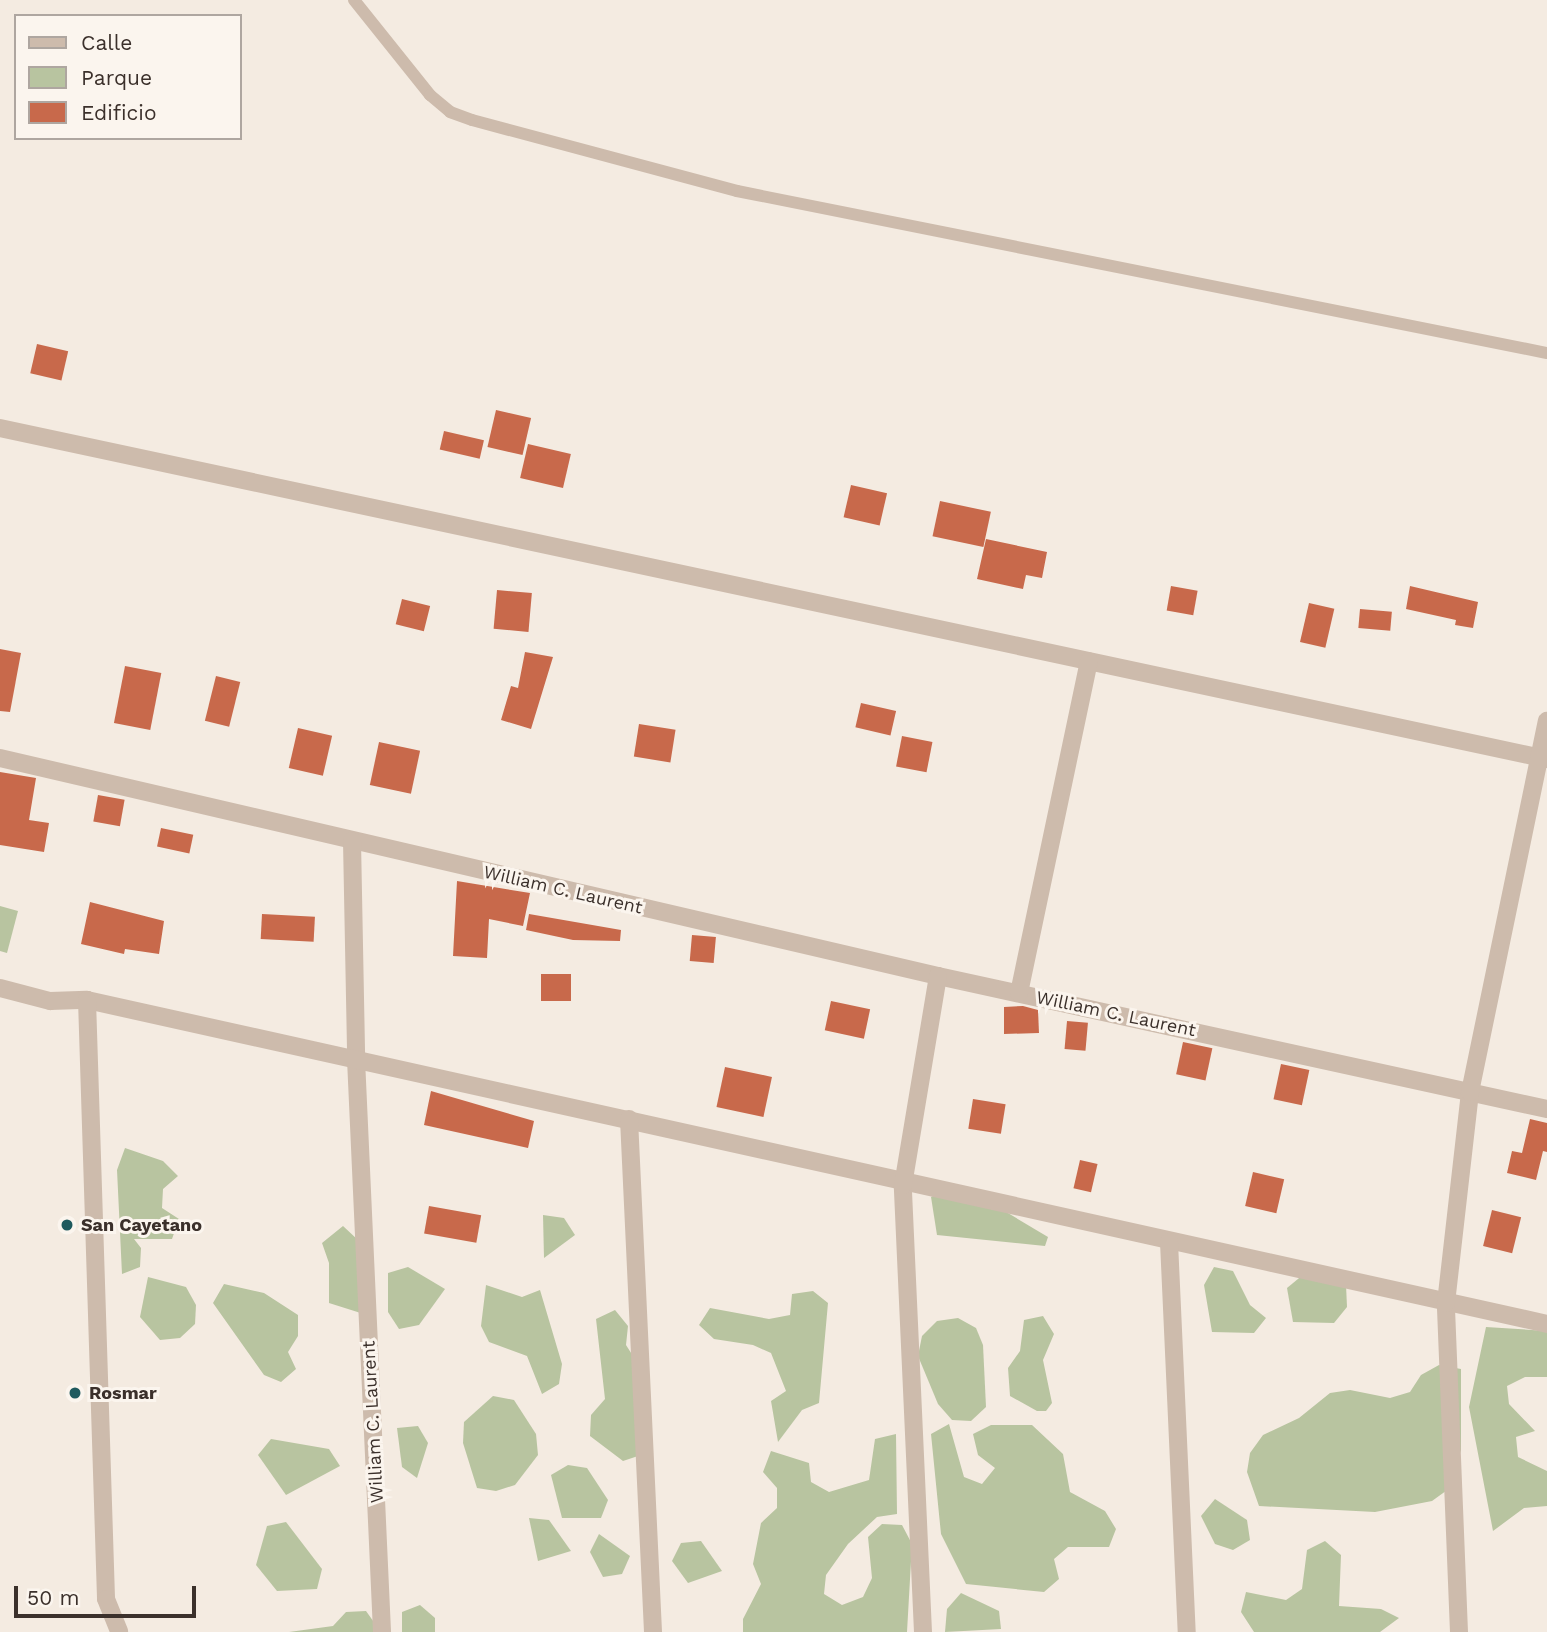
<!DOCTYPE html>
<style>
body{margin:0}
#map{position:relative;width:1547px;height:1632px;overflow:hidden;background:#f4ebe1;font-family:"Work Sans",sans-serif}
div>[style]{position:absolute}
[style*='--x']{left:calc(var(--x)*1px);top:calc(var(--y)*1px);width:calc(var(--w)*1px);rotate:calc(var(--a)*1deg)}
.green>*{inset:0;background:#b8c4a0}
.building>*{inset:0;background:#c8694b;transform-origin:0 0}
.lane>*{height:12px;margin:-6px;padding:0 6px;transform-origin:6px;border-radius:6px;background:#cdbbac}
.street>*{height:18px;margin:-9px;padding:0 9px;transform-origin:9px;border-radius:9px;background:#cdbbac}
.dots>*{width:19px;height:19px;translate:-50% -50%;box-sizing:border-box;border:4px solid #fbf5ee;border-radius:50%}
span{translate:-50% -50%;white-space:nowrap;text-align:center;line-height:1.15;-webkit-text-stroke:6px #fbf5ee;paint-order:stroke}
.street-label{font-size:18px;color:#3b302b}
.poi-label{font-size:18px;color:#3b302b;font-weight:700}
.left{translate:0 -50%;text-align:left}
.legend{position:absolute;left:14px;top:14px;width:228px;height:126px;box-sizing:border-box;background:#fbf5ee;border:2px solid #aea6a0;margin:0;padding:9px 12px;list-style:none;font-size:21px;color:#3b302b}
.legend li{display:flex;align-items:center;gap:14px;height:35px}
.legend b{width:35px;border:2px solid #aea6a0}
.scale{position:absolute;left:14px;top:1586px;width:182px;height:32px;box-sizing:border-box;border:4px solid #3b302b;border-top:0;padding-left:9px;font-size:21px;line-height:24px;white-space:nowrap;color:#3b302b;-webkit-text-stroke:5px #fbf5ee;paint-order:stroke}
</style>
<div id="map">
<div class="green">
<div style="clip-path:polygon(0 906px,18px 911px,7px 953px,0 951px)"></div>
<div style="clip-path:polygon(125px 1148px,163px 1161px,178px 1176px,163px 1189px,162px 1208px,179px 1219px,172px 1239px,134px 1239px,141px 1248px,140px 1267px,122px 1274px,117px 1170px)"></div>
<div style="clip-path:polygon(950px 1188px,976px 1194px,1048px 1237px,1045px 1246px,937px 1235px,931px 1197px)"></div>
<div style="clip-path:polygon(543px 1215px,564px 1218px,575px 1235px,544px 1258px)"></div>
<div style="clip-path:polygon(343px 1226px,358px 1240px,367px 1315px,329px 1303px,329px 1263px,322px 1243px)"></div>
<div style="clip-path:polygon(408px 1267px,445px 1289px,419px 1325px,399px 1329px,388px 1312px,388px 1273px)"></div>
<div style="clip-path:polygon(1214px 1267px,1233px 1271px,1250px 1305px,1266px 1318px,1254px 1333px,1212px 1332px,1204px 1285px)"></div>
<div style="clip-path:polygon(1304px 1274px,1346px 1285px,1347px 1307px,1334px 1323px,1293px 1322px,1287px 1288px)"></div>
<div style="clip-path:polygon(148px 1277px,186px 1287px,196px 1305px,195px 1324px,180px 1338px,160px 1340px,140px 1317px)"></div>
<div style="clip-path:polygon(224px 1284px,264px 1293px,298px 1315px,298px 1336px,288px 1352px,296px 1369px,281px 1382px,264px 1375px,213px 1303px)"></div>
<div style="clip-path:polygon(486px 1285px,522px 1297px,540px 1290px,562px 1364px,559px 1384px,542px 1394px,527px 1356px,489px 1342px,481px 1326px)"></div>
<div style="clip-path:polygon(813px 1291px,828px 1303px,819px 1403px,802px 1410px,778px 1442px,771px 1401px,786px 1391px,771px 1353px,753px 1345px,714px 1339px,699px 1325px,710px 1308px,769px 1319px,790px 1315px,792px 1294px)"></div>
<div style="clip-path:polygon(615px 1310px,628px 1326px,626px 1345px,647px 1378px,641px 1455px,623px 1461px,590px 1436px,591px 1415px,605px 1399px,596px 1319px)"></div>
<div style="clip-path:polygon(1043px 1316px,1054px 1334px,1043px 1360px,1052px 1403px,1046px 1411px,1037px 1411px,1010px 1396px,1008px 1368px,1020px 1351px,1024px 1320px)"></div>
<div style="clip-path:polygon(958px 1318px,976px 1328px,983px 1345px,986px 1407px,971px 1421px,952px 1420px,938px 1404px,918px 1356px,922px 1336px,937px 1321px)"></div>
<div style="clip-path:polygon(1486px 1327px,1547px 1331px,1547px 1377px,1525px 1377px,1507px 1386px,1509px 1404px,1535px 1431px,1516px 1437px,1518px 1457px,1547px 1471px,1547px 1506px,1524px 1508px,1493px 1531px,1469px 1407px)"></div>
<div style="clip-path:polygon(1439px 1365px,1461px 1369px,1461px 1450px,1450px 1488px,1432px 1501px,1375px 1512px,1259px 1506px,1247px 1472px,1250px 1453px,1263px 1435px,1299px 1418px,1330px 1393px,1350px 1390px,1390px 1398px,1410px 1392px,1421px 1375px)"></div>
<div style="clip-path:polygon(493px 1396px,514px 1400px,536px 1434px,538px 1455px,515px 1485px,496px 1491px,477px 1488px,463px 1443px,464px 1422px)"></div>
<div style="clip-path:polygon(949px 1424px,964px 1477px,982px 1484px,995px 1468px,978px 1455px,973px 1434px,991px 1425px,1032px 1425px,1063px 1454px,1070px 1492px,1105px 1511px,1116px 1529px,1109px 1547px,1068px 1547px,1054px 1559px,1059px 1579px,1044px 1592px,966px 1584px,941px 1534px,931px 1434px)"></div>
<div style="clip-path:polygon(418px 1426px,428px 1443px,417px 1478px,402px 1467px,397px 1428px)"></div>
<div style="clip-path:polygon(896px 1434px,897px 1514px,877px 1517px,848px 1544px,826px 1575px,824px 1594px,842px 1605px,863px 1597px,872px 1578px,868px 1537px,882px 1524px,902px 1525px,912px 1544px,907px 1632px,743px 1632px,743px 1619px,761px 1584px,753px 1564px,761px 1523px,777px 1508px,777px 1488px,763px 1472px,771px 1451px,809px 1463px,811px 1482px,829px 1492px,869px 1480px,875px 1439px)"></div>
<div style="clip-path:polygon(271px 1439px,329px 1449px,340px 1466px,286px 1495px,258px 1455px)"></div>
<div style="clip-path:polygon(568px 1465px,587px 1468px,608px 1500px,601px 1518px,562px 1518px,551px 1475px)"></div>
<div style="clip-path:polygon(1215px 1499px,1247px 1520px,1250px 1540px,1233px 1550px,1215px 1544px,1201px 1516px)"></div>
<div style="clip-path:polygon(529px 1518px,549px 1520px,571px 1551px,538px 1561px)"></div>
<div style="clip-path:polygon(286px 1522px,322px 1569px,317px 1589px,277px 1591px,256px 1565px,267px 1526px)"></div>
<div style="clip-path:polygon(599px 1534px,630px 1556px,622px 1574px,603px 1577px,590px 1552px)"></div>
<div style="clip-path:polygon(701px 1541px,722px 1571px,688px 1583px,672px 1561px,681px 1543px)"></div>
<div style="clip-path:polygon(1325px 1541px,1341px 1555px,1339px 1606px,1381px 1609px,1399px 1618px,1380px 1632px,1254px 1632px,1241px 1612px,1246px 1592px,1286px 1600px,1302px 1589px,1307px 1550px)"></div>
<div style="clip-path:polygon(961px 1593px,999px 1611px,1001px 1629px,945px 1632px,947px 1609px)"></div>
<div style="clip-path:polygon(420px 1605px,435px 1618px,435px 1632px,402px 1632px,402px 1612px)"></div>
<div style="clip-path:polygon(366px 1611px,381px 1632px,289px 1632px,333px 1626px,346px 1612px)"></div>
</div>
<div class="building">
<div style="left:37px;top:344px;width:32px;height:30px;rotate:13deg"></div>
<div style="left:496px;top:410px;width:36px;height:38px;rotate:13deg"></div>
<div style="left:444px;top:431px;width:41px;height:19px;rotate:13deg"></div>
<div style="left:528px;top:444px;width:44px;height:35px;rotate:13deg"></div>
<div style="left:851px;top:485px;width:37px;height:33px;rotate:13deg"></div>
<div style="left:940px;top:501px;width:52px;height:36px;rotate:12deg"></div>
<div style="clip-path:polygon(986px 539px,1047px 552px,1042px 578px,1026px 575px,1023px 589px,977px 579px)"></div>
<div style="left:1171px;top:586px;width:27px;height:25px;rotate:10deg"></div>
<div style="clip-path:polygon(1410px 586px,1478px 602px,1473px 628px,1455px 625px,1456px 620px,1406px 609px)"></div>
<div style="left:497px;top:590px;width:35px;height:39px;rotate:5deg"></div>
<div style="left:402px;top:599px;width:29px;height:26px;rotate:14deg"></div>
<div style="left:1309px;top:603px;width:26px;height:40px;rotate:13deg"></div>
<div style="left:1360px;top:609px;width:32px;height:19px;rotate:5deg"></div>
<div style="clip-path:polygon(0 649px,21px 653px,10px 712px,0 711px)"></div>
<div style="clip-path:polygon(525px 652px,553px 657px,531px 729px,501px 720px,511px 686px,518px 688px)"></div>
<div style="left:125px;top:666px;width:37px;height:58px;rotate:11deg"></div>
<div style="left:216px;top:676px;width:25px;height:46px;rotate:14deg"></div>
<div style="left:861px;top:703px;width:36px;height:25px;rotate:13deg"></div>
<div style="left:639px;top:724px;width:37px;height:33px;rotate:9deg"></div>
<div style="left:298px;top:728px;width:35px;height:41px;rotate:13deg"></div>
<div style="left:902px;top:736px;width:31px;height:31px;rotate:11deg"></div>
<div style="left:379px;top:742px;width:42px;height:44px;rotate:12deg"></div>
<div style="clip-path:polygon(0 772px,36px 778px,29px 820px,49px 823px,44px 852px,0 845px)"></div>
<div style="left:98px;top:795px;width:27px;height:27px;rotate:10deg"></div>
<div style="left:161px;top:828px;width:33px;height:19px;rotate:12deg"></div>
<div style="clip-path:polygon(457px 881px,530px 893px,523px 926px,489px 919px,487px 958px,453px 956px)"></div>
<div style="clip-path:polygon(90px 902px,164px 921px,159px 954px,125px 949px,124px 954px,81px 944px)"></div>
<div style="left:262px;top:914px;width:53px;height:25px;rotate:3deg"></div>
<div style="clip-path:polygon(529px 914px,621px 930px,620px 941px,573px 940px,526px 930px)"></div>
<div style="left:692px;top:935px;width:24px;height:26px;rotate:5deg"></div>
<div style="left:541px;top:974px;width:30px;height:27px"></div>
<div style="left:831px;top:1001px;width:40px;height:30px;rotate:12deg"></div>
<div style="clip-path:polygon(1023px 1006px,1038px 1010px,1039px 1033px,1004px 1034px,1004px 1007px)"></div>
<div style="left:1067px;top:1021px;width:21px;height:28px;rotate:5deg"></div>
<div style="left:1183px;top:1042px;width:30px;height:33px;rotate:12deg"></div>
<div style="left:1281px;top:1064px;width:29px;height:36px;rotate:12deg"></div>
<div style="left:725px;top:1067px;width:48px;height:41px;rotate:12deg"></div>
<div style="clip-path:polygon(431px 1091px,534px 1121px,528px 1148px,424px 1125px)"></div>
<div style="left:973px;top:1099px;width:33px;height:30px;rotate:9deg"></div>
<div style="clip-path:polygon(1530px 1119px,1547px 1123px,1547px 1152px,1543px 1151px,1536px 1180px,1507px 1173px,1512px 1151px,1522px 1153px)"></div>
<div style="left:1080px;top:1160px;width:18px;height:29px;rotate:13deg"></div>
<div style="left:1253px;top:1172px;width:32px;height:35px;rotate:13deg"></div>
<div style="left:429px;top:1206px;width:53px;height:28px;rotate:10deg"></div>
<div style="left:1492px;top:1210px;width:30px;height:37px;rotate:14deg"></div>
</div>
<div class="lane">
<div style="--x:354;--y:0;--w:122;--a:51.3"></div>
<div style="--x:430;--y:95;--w:26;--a:40"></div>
<div style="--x:450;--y:112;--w:23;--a:20"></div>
<div style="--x:472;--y:120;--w:274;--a:15"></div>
<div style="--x:737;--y:191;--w:826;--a:11.31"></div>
</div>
<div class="street">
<div style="--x:0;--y:428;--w:1582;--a:12.08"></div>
<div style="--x:0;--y:758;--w:963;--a:13.08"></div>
<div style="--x:938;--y:976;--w:623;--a:12.32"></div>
<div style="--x:352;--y:841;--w:218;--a:88.9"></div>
<div style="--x:356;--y:1059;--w:574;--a:87.4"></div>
<div style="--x:0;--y:988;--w:52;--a:14.6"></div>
<div style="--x:50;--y:1001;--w:37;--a:-2"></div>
<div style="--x:87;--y:1000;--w:1496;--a:12.51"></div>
<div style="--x:1019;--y:993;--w:339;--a:-78.1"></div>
<div style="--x:87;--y:1000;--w:599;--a:88.18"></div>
<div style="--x:106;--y:1599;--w:35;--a:68"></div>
<div style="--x:629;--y:1119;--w:514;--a:87.32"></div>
<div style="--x:1169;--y:1242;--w:390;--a:87.4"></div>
<div style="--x:923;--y:1632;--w:447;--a:-92.6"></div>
<div style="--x:903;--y:1185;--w:212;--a:-80.5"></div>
<div style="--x:1459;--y:1632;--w:329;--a:-92.3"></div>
<div style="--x:1446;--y:1303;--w:212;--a:-83.5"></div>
<div style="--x:1470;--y:1092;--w:379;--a:-78.3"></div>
</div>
<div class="dots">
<div style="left:67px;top:1225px;background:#1f5a5e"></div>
<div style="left:75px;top:1393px;background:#1f5a5e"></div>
</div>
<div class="street-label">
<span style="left:563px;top:890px;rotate:13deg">William C. Laurent</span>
<span style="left:1116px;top:1014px;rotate:12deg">William C. Laurent</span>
<span style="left:373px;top:1422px;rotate:-93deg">William C. Laurent</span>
</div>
<div class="poi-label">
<span class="left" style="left:81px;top:1225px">San Cayetano</span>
<span class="left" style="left:89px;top:1393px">Rosmar</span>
</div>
<ul class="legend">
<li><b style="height:9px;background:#cdbbac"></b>Calle</li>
<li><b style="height:19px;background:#b8c4a0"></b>Parque</li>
<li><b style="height:19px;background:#c8694b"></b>Edificio</li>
</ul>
<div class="scale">50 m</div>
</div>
